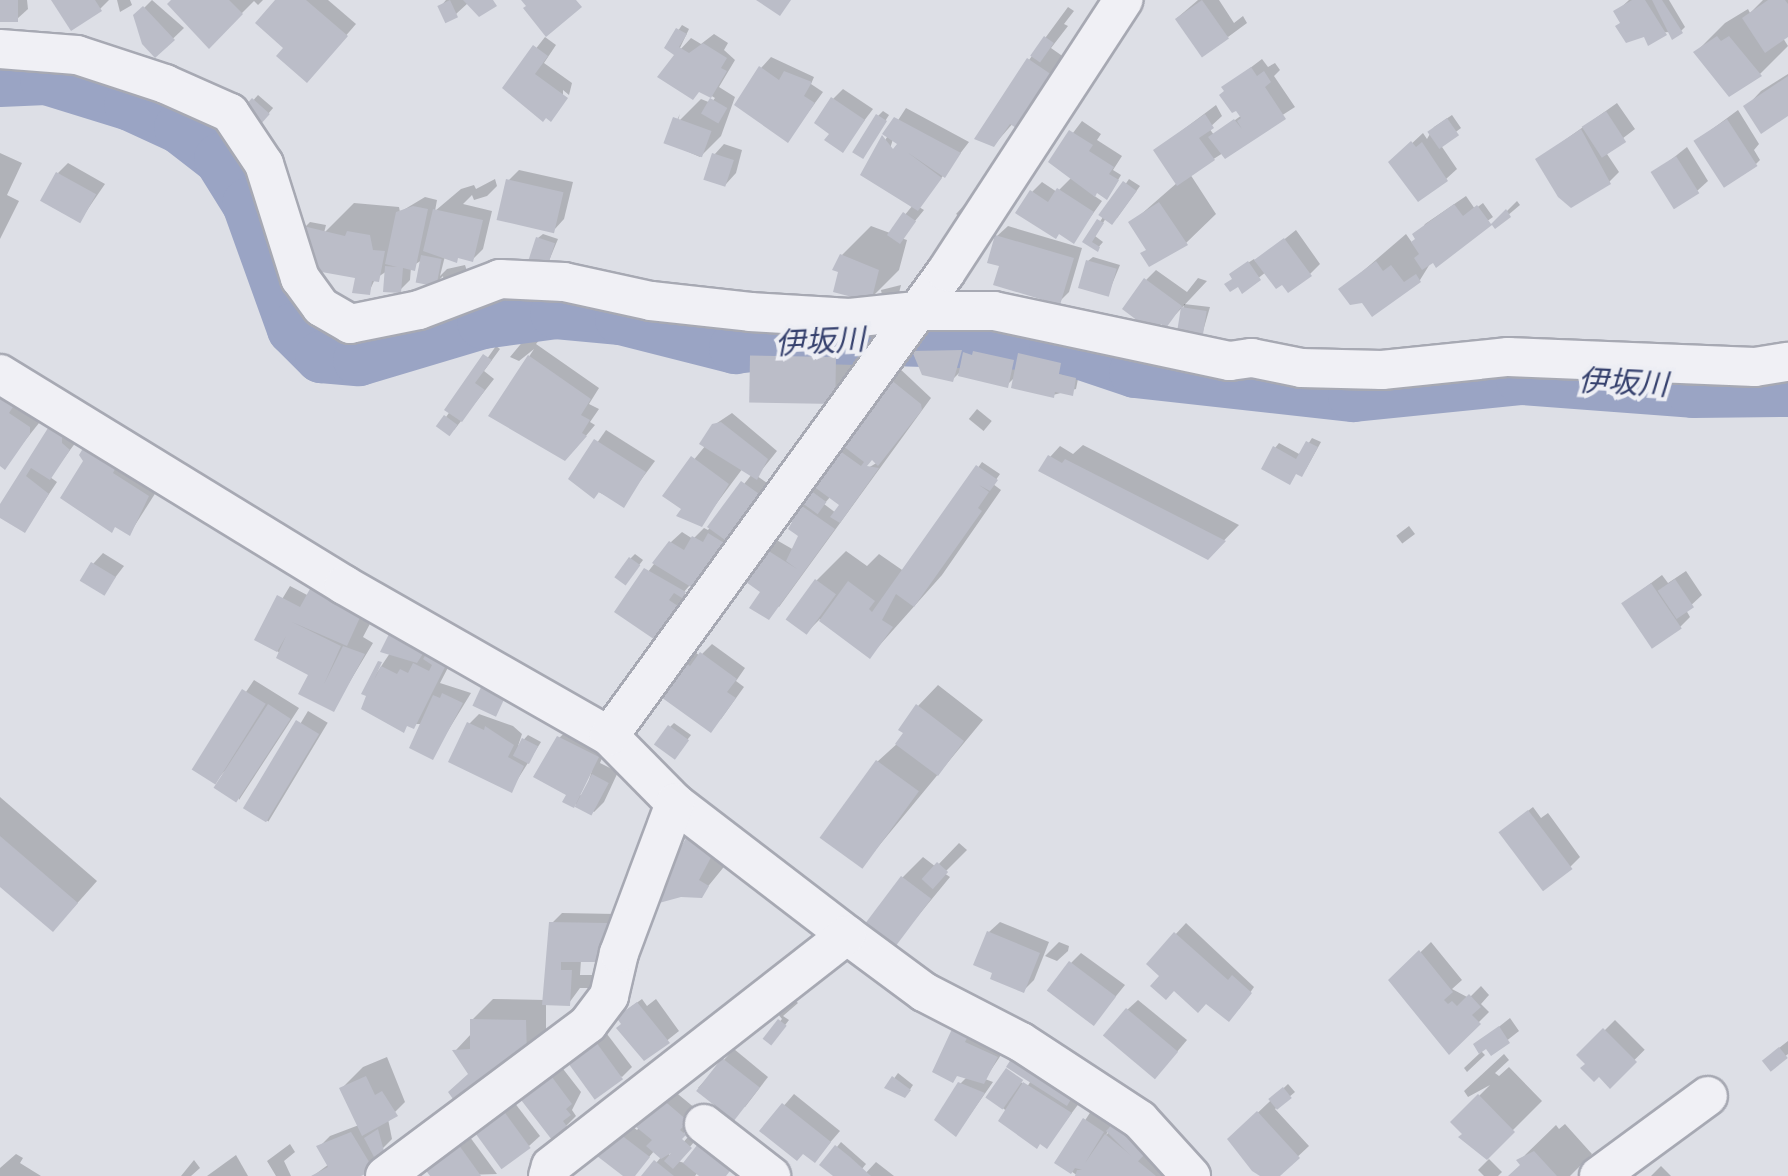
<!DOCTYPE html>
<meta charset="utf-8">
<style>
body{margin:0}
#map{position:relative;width:1788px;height:1176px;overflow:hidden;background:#dddfe6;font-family:Rubik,"Noto Sans JP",sans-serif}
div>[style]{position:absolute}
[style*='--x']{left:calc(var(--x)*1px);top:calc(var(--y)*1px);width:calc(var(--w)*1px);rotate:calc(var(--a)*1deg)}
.shadow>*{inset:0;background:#0003;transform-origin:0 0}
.river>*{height:52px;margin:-26px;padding:0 26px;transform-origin:26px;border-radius:26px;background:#9aa4c4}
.building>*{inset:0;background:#bbbdc8;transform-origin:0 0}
.roads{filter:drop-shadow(2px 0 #a7a9b3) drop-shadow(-2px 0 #a7a9b3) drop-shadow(0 2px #a7a9b3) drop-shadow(0 -2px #a7a9b3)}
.minor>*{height:38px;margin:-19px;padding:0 19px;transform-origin:19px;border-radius:19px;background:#f0f0f5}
span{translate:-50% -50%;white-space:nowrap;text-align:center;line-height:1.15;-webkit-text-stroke:8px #edeef4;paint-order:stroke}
.water-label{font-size:30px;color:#35406d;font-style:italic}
</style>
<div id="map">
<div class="shadow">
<div style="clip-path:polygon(0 0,27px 0,28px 9px,17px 19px,0 20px)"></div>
<div style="clip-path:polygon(53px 0,109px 0,100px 9px)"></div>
<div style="clip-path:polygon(117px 0,130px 0,132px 5px,120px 12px)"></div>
<div style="clip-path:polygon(152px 0,184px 28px,156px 55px,136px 16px)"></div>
<div style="clip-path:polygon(174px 0,263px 0,258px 5px,254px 1px,209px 46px)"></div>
<div style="clip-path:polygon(278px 0,328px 0,356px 24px,317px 69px,287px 48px)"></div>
<div style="clip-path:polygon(446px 0,480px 0,468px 3px,456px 14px,440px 7px)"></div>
<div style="clip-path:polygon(1198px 0,1219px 0,1234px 23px,1243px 16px,1247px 23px,1228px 37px,1177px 18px)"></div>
<div style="clip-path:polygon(1629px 0,1669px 0,1685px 27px,1681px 31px,1645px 34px,1623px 22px,1616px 12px)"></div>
<div style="clip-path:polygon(1763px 0,1788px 0,1788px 34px,1783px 38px,1788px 46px,1760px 74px,1696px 52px,1725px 23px,1748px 9px,1750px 13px)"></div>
<div style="clip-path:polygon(1068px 7px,1074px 11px,1064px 24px,1068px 26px,1051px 48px,1068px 60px,994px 145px,1029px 60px)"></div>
<div style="clip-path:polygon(682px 25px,689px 29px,678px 52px,691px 38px,701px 44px,714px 34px,728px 43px,724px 50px,735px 60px,719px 87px,735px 97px,730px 111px,721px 136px,700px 157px,666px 142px,680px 114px,677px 123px,701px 99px,711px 103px,715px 98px,700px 89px,692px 97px,661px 76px,677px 53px,667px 47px)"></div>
<div style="clip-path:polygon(545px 37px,556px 45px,544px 63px,572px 83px,569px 95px,563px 90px,563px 97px,505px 88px)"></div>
<div style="clip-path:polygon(771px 57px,814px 77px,811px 84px,823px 92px,788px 140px,761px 68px)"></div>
<div style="clip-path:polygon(1262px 59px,1268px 67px,1275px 63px,1280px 70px,1274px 76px,1295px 107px,1190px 174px,1216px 214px,1186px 243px,1148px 249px,1131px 223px,1178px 182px,1156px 150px,1216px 105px,1222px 116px,1209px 128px,1214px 135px,1242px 115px,1225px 87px)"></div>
<div style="clip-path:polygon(1788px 74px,1788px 113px,1746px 107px,1761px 91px)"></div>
<div style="clip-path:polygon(843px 89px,873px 109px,842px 150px,832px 133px,833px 99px)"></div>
<div style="left:258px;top:95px;width:20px;height:18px;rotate:41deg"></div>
<div style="clip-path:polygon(1617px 103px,1635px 129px,1610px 148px,1607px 154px,1619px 172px,1609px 182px,1538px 159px)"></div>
<div style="clip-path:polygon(evenodd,906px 108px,969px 142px,919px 207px,924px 210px,901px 238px,907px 240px,899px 270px,870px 299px,842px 255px,871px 226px,890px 233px,913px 205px,863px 174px,906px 108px,893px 139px,900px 143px,886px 162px,893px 139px)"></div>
<div style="clip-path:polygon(1738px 110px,1759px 144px,1754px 150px,1760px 160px,1756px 164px,1696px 141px)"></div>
<div style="clip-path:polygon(883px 111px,889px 115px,866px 151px,878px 116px)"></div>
<div style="clip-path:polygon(1452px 115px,1461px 128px,1440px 144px,1457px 169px,1446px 179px,1392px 162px,1423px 133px,1427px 139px,1434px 127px)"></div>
<div style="clip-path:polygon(1082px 121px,1101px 134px,1097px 140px,1122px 156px,1113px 170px,1121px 175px,1111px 192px,1097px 190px,1093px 195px,1102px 201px,1074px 240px,1032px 192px,1042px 182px,1057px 192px,1072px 177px,1051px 162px)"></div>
<div style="clip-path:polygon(724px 144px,742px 150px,736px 173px,726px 184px,714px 155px)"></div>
<div style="clip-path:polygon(1687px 147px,1708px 181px,1697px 191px,1654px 173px)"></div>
<div style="clip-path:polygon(0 153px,22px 163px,7px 195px,19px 201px,0 239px)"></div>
<div style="clip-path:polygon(68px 163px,105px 184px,81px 219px,58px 173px)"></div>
<div style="clip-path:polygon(519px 170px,573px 182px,564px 219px,554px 230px,509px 180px)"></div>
<div style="clip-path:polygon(495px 179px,497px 186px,487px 196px,474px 200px,472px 195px,463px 204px,492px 211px,483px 249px,473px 259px,445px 256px,440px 276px,447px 269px,465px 265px,468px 274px,444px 283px,443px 276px,435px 284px,422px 260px,411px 267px,410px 280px,400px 290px,390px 269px,375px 279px,369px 292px,358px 276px,321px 255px,305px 227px,310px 222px,326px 225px,324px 233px,354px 203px,399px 207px,400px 212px,425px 197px,437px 200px,435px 211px,461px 189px,474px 185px,476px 189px)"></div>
<div style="clip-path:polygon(1129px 179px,1140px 186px,1117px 218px,1106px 218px,1095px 236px,1103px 242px,1097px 249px,1086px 242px)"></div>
<div style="clip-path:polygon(1466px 196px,1475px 209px,1483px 203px,1493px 217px,1433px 259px,1420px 280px,1363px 301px,1342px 289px,1406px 234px,1413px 244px,1425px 224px)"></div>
<div style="clip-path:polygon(968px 201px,970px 203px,959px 216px,956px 214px)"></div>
<div style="clip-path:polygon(1517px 201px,1520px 205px,1495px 226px,1494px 224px)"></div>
<div style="clip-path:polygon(1008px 226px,1082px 248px,1069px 292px,1059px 302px,997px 236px)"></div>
<div style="clip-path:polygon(1296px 230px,1320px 264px,1310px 274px,1266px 272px,1243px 290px,1237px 270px,1254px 259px,1256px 262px)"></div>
<div style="clip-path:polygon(543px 234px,558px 239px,548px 263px,538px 238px)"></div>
<div style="clip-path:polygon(1093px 257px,1120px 265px,1108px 294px,1088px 261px)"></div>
<div style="clip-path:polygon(1156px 270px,1187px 292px,1198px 278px,1207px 281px,1176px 314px,1161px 321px,1146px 280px)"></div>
<div style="clip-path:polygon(901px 285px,898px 297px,883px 300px,881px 290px)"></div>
<div style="clip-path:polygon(1184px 304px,1210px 307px,1203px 331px,1181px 328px)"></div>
<div style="clip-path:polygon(534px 328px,545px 333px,536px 344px,599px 388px,589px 404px,599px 409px,590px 422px,595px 425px,574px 450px,491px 415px,534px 349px,519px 361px,510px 357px)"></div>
<div style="clip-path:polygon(981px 330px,978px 341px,986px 332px,1035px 340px,1041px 334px,1080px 342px,1074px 373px,1079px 374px,1076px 389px,1053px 395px,1016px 376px,1007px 385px,959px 373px,952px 380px,915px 352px,936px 332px)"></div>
<div style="clip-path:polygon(856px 338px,855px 381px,834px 402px,752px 363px,773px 342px)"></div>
<div style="clip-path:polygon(496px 346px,500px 349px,484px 371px,494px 379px,454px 430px,439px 427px)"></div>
<div style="clip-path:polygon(evenodd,897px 366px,931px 398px,779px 607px,743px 576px,773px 538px,794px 550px,801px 535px,789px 515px,897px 366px,871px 457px,878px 462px,858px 474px,871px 457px,897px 366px,831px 496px,842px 504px,836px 513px,824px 504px,831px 496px)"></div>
<div style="clip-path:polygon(13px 390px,39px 423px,4px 467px,0 465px,0 404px)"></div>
<div style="left:977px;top:409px;width:19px;height:13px;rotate:39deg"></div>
<div style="clip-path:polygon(732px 413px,777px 451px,757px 476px,770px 485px,769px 494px,683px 593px,692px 599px,671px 631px,617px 612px,671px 542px,682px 532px,693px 539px,704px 528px,708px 530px,752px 474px,743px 468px,702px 523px,679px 516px,685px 509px,665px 495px,706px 445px,714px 425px)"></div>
<div style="clip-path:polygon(60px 419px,79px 438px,50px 477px,57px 482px,25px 530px,0 515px,0 510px)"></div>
<div style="clip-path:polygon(606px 430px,655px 461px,623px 504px,572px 479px)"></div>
<div style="clip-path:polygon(1312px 438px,1321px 442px,1306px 469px,1297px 471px,1290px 482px,1275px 448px,1279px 443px,1301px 455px)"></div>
<div style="clip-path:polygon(1083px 445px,1239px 525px,1208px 557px,1050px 457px,1060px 446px,1073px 454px)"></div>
<div style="clip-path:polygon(87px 446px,158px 489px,130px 533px,86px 461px)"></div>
<div style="clip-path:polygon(982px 462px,1000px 474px,993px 484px,1001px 490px,942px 575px,870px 656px,820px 619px,807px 632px,817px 580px,846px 551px,867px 566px,879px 554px,905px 572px)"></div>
<div style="left:1409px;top:526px;width:10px;height:16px;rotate:53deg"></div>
<div style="clip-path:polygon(103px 553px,124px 566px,104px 592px,93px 564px)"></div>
<div style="clip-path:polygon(635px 554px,643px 560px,630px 577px,631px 558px)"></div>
<div style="clip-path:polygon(1686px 571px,1702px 595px,1686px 610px,1690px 617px,1680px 627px,1624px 603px,1662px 575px,1668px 583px)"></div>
<div style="clip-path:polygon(323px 578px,373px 618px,363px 637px,373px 643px,334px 708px,313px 674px,258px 639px,290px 586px,309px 596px)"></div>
<div style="clip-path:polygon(434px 638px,425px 658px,456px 652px,440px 683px,471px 693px,432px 757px,423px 724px,409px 724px,364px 692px,390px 653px)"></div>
<div style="clip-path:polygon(712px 644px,745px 668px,736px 681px,744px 687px,721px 719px,658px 691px,691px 649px,700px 656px)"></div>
<div style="clip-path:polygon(254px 680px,299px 708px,239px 800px,232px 764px,215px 781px,195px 768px)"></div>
<div style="clip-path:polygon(938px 685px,983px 720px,863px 865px,877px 762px,899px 742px,918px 706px)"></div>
<div style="left:308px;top:711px;width:23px;height:115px;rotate:31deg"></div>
<div style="clip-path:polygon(479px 714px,513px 726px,522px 734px,518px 746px,528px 735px,541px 742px,511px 790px,469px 724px)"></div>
<div style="clip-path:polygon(674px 723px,691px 735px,678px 752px,670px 727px)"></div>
<div style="clip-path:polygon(evenodd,570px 728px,607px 746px,600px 763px,618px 772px,604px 802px,594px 812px,565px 800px,569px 794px,559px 738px,570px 728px,592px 770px,584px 797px,578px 794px,592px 770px)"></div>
<div style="clip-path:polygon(0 797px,97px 881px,73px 908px,0 883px)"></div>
<div style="clip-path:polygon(1533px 807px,1541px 818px,1548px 813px,1580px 857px,1570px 867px,1506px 828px)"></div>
<div style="clip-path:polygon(680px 831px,736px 852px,701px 895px,688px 836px,671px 853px)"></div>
<div style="clip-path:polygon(959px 843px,967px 850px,944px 873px,950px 877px,894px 945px,902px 878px,923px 857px,936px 867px)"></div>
<div style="clip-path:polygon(562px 913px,616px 914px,615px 950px,581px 960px,580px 975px,601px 975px,596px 988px,580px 988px,569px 1003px,546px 1003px,546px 1032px,525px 1053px,470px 1073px,456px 1050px,472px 1033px,472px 1020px,493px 999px,545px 1000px,552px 923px)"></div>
<div style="clip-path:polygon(1000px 922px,1049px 942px,1034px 980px,1024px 990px,995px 972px,989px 932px)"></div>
<div style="clip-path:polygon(1186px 923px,1254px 987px,1239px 1009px,1174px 988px,1149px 963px)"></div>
<div style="clip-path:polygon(1059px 942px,1069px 946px,1068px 951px,1057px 961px,1045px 956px)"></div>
<div style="clip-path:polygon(1431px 942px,1462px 980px,1452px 989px,1469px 998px,1481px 986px,1489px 995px,1481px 1004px,1489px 1012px,1449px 1052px,1391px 981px)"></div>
<div style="clip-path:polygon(1081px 953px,1125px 985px,1095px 1022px,1071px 963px)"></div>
<div style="clip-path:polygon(642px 999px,647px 1006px,656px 999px,679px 1031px,645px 1058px,624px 1012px)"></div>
<div style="clip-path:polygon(795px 1000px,798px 1003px,783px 1016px,789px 1020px,775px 1038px,766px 1038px,782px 1019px,778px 1014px)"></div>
<div style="clip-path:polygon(1138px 1000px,1187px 1040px,1165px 1066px,1127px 1010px)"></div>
<div style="clip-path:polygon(1510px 1018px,1519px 1031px,1491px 1053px,1487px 1046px,1480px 1050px,1485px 1055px,1467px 1072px,1464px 1068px,1481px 1052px,1476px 1045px)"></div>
<div style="left:1615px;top:1020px;width:42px;height:49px;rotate:45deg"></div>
<div style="clip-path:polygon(964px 1021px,1007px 1046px,985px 1079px,993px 1082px,958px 1132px,960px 1084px,968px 1076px,954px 1031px)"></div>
<div style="clip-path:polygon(607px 1034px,632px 1067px,622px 1077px,582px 1053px)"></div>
<div style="clip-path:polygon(1788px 1041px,1788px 1054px,1770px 1068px,1775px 1051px)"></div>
<div style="clip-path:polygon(734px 1049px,768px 1077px,745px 1107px,698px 1088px)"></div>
<div style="clip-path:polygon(1017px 1054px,1080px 1102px,1047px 1146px,990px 1097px,1007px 1071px,1027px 1087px,1032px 1079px)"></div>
<div style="clip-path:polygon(1504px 1054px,1509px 1060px,1495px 1073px,1499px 1076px,1509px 1067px,1542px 1101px,1487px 1156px,1489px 1159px,1453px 1122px,1490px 1085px,1468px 1097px,1464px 1091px)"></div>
<div style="clip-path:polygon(387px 1057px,405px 1102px,388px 1119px,392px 1139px,380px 1151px,383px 1156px,359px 1176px,313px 1176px,329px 1164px,320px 1146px,330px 1136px,359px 1125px,342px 1088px,363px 1067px)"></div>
<div style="clip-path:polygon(560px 1065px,581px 1092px,572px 1110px,576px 1116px,566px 1126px,532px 1087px)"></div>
<div style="clip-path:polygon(898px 1073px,913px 1085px,909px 1091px,888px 1087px)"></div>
<div style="clip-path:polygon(1288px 1084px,1295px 1092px,1275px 1109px,1309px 1146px,1277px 1176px,1263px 1176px,1230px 1139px)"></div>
<div style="clip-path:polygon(673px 1090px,696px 1109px,694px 1123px,665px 1151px,671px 1156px,688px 1137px,694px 1142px,678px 1161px,725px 1176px,698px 1172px,695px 1176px,645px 1176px,662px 1156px,655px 1150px,633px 1176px,627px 1176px,600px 1156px,628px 1123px,637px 1130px)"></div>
<div style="clip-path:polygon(794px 1094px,840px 1131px,815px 1160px,763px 1130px)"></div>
<div style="clip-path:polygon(514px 1102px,540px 1136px,529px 1146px,477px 1131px)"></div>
<div style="clip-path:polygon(1097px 1102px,1122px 1104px,1106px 1135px,1130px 1111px,1169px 1168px,1163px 1176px,1078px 1176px,1058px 1162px)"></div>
<div style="clip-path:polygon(1565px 1124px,1592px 1154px,1570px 1176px,1515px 1176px,1524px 1164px,1520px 1160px,1556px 1125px,1559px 1129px)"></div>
<div style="clip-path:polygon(467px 1133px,497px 1174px,433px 1176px)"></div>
<div style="clip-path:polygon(841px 1142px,866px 1164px,856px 1176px,837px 1176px,823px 1164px)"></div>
<div style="clip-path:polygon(290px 1144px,295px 1152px,284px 1161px,291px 1176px,276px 1176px,267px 1161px)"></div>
<div style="clip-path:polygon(16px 1154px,23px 1158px,20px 1163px,41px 1176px,0 1176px,0 1168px)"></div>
<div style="clip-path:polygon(236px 1155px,248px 1176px,207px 1176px)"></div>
<div style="clip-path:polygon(1489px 1159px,1502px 1172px,1498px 1176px,1484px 1176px,1478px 1170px)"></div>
<div style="clip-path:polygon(194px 1160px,200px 1168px,191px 1176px,181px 1176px)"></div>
<div style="clip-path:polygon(876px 1162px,894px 1176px,863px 1176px)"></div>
<div style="clip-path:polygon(1661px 1166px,1671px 1176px,1651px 1176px)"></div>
</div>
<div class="river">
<div style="--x:0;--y:81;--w:46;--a:-2.5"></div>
<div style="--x:46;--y:79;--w:88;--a:17.2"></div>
<div style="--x:130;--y:105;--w:55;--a:24.7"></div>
<div style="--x:180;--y:128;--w:51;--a:37.8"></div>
<div style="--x:220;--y:159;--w:53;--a:58.1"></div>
<div style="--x:248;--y:204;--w:133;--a:70.2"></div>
<div style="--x:293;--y:329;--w:40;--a:45"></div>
<div style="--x:321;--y:357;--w:38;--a:5"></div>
<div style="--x:359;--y:360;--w:129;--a:-16.6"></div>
<div style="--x:483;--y:323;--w:74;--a:-7.8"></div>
<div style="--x:556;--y:313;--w:65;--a:5.3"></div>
<div style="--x:621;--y:319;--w:118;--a:14.3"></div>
<div style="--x:735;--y:348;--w:88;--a:-6.6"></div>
<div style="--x:822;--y:338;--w:233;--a:1.7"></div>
<div style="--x:1055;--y:345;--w:84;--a:18.6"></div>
<div style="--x:1135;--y:372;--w:220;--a:6.3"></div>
<div style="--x:1354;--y:396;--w:169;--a:-5.8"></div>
<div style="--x:1522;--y:379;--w:171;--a:4.3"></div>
<div style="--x:1693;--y:392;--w:95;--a:-0.6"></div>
</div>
<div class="building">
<div style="left:0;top:0;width:18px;height:22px"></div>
<div style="clip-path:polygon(51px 0,95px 0,102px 11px,71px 31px)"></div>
<div style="clip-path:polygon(171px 0,229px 0,243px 14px,209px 49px,167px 4px)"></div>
<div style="clip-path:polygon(275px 0,306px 0,348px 36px,307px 83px,276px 56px,283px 48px,255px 23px)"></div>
<div style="left:450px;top:0;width:19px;height:14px;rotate:65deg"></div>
<div style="clip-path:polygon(463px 0,493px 0,497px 6px,479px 17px)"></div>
<div style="clip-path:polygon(521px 0,576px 0,582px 7px,546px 37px,523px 8px,526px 6px)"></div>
<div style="clip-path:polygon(756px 0,791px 0,780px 16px)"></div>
<div style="left:1202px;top:0;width:47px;height:33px;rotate:55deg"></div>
<div style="clip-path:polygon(1632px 0,1645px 0,1667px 35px,1648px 46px,1644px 37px,1626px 43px,1615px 26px,1620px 23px,1613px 11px)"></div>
<div style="clip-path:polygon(1652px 0,1662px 0,1683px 33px,1672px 40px)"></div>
<div style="clip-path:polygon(1768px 0,1785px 0,1788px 4px,1788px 37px,1765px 53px,1742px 18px)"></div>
<div style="clip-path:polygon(143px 6px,175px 40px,155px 58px,142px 44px,133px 15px)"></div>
<div style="clip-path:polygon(676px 28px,687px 34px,679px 47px,689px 53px,703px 43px,727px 58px,721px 68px,727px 71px,711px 98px,699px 92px,693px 100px,657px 77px,674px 55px,664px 48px)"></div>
<div style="left:1044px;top:36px;width:12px;height:24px;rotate:35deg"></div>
<div style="clip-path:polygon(1717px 36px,1721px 41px,1729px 36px,1762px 76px,1729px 97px,1693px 52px)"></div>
<div style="clip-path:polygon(533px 45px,548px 56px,535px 74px,568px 98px,551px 122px,546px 118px,543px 122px,502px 88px)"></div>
<div style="clip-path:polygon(1027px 58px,1055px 77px,1019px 130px,1010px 124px,994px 147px,974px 139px)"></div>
<div style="clip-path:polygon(759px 66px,779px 80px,784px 71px,812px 82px,804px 96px,815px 103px,788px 143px,734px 105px)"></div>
<div style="clip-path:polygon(1251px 67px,1257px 76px,1264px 71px,1271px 82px,1265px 87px,1286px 119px,1225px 159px,1208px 137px,1234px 119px,1242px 129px,1237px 121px,1241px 118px,1236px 111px,1232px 113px,1219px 95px,1224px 91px,1221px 87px)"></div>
<div style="clip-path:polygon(1788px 76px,1788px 116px,1761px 134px,1743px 106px)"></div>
<div style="clip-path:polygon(831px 97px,865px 120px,843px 153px,824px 140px,829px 134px,814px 123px)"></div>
<div style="left:252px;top:98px;width:24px;height:14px;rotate:42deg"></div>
<div style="left:710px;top:98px;width:20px;height:18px;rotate:30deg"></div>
<div style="left:1606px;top:111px;width:37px;height:29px;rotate:57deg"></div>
<div style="left:876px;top:114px;width:13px;height:45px;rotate:32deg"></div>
<div style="clip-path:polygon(1205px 114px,1214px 128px,1199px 138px,1215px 160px,1177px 186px,1153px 150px)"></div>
<div style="left:673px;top:117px;width:41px;height:28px;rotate:20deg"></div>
<div style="clip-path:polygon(894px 117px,961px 153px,945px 178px,907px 152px,942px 178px,918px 211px,860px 175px,882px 135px,893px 149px,897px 144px,882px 134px)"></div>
<div style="left:1447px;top:118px;width:21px;height:24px;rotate:55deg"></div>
<div style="left:1727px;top:119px;width:56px;height:40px;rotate:57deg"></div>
<div style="clip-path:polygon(1581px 129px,1611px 184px,1571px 208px,1558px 197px,1535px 159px)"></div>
<div style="clip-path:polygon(1069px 130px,1093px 145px,1089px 151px,1114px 167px,1109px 174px,1119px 180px,1107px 200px,1097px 193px,1095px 197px,1048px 162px)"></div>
<div style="clip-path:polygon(1411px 141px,1416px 147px,1422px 142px,1448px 181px,1418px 202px,1388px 162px)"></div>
<div style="left:712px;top:153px;width:23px;height:28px;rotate:18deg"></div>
<div style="left:1676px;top:156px;width:44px;height:30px;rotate:58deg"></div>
<div style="left:56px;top:172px;width:46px;height:33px;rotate:29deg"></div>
<div style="left:506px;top:179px;width:59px;height:42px;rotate:13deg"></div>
<div style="left:1123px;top:181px;width:17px;height:42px;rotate:36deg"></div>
<div style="clip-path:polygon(1057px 188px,1094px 212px,1074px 244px,1059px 234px,1056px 239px,1015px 213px,1030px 190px,1048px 202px)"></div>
<div style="clip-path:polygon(1159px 202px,1188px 245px,1149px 267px,1140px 253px,1146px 250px,1128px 222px)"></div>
<div style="clip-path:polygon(1454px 204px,1463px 216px,1477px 205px,1491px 224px,1506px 209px,1511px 217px,1495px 229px,1492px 225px,1436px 268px,1433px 263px,1422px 270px,1414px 258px,1419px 254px,1411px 242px,1415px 239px,1412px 234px)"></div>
<div style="clip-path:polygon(413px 206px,428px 209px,415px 271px,403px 268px,401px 293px,383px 292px,385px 266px,397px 267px,385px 264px,396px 212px)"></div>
<div style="clip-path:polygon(433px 209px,483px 220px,473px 262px,458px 258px,457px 263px,423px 251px)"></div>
<div style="left:903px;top:212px;width:16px;height:28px;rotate:35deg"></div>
<div style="clip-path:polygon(1097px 219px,1104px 223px,1092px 242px,1100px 247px,1098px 252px,1082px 242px)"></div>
<div style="clip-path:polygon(303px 226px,345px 236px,347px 231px,370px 235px,373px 250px,385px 251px,379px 282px,372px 281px,370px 295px,352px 293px,355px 278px,316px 271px,317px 263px,304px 261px)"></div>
<div style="clip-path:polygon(995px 235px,1074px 258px,1060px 305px,993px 285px,999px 266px,987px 263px)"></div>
<div style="left:536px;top:237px;width:20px;height:24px;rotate:18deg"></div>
<div style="clip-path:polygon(1284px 238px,1312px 276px,1288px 293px,1282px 285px,1276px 289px,1254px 260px)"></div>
<div style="clip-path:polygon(840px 254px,879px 270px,871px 302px,833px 292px,838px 272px,832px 270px)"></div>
<div style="left:421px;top:255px;width:21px;height:28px;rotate:11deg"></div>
<div style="left:1086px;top:260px;width:32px;height:29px;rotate:16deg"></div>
<div style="clip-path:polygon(1248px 261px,1261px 280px,1242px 294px,1238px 287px,1230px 292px,1224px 284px,1232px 279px,1229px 274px)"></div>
<div style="clip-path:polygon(1376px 261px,1383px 271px,1391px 265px,1404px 282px,1416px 274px,1421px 282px,1372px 317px,1362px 303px,1350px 305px,1338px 289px)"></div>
<div style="clip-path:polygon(1144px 278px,1182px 306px,1166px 328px,1161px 324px,1154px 333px,1122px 309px)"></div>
<div style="left:1181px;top:307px;width:26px;height:23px;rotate:9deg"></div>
<div style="clip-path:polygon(962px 350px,953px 382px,922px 375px,912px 351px)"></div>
<div style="clip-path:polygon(973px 351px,1014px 360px,1008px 388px,958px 376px,963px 352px,972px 355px)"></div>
<div style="clip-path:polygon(1018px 353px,1061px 363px,1059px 374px,1076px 378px,1073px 396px,1055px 392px,1054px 398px,1011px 388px)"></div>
<div style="clip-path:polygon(483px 354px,492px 360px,475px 383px,485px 390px,462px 422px,444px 410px)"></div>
<div style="clip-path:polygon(528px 355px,591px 399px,581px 415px,590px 420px,582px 433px,587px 436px,565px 461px,488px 416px)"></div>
<div style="left:836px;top:357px;width:47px;height:86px;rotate:91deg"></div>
<div style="clip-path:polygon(885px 375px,921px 404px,922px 410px,878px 466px,872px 460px,867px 466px,879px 468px,840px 523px,830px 517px,839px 505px,813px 486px,833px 446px,861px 466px,864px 462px,834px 439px)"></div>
<div style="clip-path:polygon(0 398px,13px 407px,9px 413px,30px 427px,30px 434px,5px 470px,0 466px)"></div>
<div style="left:444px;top:415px;width:17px;height:14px;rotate:36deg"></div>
<div style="clip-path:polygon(721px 422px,768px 459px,757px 480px,699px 444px,712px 424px)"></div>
<div style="clip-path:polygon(48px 428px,62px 437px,62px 443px,70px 450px,50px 480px,31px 468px,26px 476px,49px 494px,25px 533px,0 518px,0 504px)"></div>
<div style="clip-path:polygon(594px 439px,646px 472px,624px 508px,599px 492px,594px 499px,568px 479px)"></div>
<div style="clip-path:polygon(1306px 441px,1318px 447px,1302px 477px,1296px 474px,1290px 485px,1261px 469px,1273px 446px,1296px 459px)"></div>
<div style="clip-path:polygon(85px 445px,115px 469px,113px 473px,149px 496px,130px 536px,115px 527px,112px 533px,60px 498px,83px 461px,79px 455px)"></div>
<div style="clip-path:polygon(1048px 455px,1062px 463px,1065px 459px,1226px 541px,1208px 560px,1038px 471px)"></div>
<div style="clip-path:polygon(691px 456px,729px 484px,702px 527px,676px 516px,681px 509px,662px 496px)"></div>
<div style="clip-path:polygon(976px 465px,998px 480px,990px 491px,979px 485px,989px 492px,978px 508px,982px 511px,914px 607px,896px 594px,882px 620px,893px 627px,870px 659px,819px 621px,848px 581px,875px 601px,869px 609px,872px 612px)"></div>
<div style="clip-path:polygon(741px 481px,762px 496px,732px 545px,707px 527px)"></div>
<div style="left:803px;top:485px;width:29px;height:15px;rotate:36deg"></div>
<div style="clip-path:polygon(792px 499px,835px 529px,769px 620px,749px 608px,760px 592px,739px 577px,761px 546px,797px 569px,786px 561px,798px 536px,788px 529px,792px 522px,786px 516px)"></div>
<div style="clip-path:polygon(708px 533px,729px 546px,699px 592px,652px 563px,669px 541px,684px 550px,692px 536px,703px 542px)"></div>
<div style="left:629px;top:557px;width:14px;height:25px;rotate:36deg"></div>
<div style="left:91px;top:562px;width:29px;height:22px;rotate:31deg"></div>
<div style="clip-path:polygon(644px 568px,686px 592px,682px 598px,674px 593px,669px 600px,684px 610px,661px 644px,614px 612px)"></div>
<div style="left:815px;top:579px;width:26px;height:50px;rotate:36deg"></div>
<div style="left:1675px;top:579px;width:34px;height:21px;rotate:56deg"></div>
<div style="left:1651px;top:583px;width:55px;height:36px;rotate:56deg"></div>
<div style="clip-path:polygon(311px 587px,362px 613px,347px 646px,292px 622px,341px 646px,324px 684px,343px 646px,365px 654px,334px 712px,298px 694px,308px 675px,276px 658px,286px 636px,277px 652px,254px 640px,277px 595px,300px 607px)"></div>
<div style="clip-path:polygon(392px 628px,426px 649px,417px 663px,380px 652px)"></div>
<div style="clip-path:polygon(428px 651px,447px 663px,414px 729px,407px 726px,404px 733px,361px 709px,366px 696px,361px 694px,378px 661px,382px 662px,374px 680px,381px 666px,397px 674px,400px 669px,408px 673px,413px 663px,429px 671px,432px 665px,423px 659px)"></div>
<div style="clip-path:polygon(700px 652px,737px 679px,727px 692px,736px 698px,711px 733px,654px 692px,679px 657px,690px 666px)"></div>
<div style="left:483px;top:683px;width:26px;height:25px;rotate:25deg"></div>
<div style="left:242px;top:689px;width:28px;height:95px;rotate:32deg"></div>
<div style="clip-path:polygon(442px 693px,463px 703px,433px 760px,409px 748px,433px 695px,440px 698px)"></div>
<div style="left:268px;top:704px;width:27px;height:100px;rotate:33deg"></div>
<div style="clip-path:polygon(916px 704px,964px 741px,938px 776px,895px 744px,903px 733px,898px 730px)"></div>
<div style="left:296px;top:720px;width:27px;height:103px;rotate:31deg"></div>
<div style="clip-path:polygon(467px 722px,484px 730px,485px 726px,514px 745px,508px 757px,524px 766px,512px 793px,448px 762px)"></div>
<div style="left:668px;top:725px;width:26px;height:24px;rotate:36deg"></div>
<div style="clip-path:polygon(557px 736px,599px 757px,574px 808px,562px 802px,566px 795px,533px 777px)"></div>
<div style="left:522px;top:738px;width:18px;height:20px;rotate:27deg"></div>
<div style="left:876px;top:760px;width:53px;height:96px;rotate:36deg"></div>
<div style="left:592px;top:774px;width:19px;height:37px;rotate:28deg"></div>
<div style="left:1528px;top:810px;width:74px;height:37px;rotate:53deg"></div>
<div style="clip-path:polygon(690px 831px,716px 848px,699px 880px,709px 886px,702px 898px,681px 897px,648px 906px)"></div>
<div style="clip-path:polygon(0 836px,78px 903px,53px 932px,0 887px)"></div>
<div style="left:937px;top:862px;width:15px;height:23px;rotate:42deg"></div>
<div style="left:901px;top:876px;width:38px;height:61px;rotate:37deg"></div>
<div style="clip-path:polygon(549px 922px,607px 923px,606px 962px,561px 962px,561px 970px,572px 970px,570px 1006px,542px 1005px)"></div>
<div style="clip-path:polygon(987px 931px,1040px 953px,1024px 993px,990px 979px,992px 973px,973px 965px)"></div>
<div style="clip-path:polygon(1174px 932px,1228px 980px,1232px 975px,1252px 993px,1229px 1022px,1206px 1004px,1198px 1013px,1174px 991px,1166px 1000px,1150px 986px,1159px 976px,1146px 964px)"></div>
<div style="clip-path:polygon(1419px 950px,1453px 992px,1444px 1000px,1448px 1004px,1452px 1001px,1457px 1006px,1469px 994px,1481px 1007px,1472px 1015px,1481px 1024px,1449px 1055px,1388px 980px)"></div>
<div style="left:1069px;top:961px;width:59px;height:37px;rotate:37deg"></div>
<div style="clip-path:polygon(637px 1002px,670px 1043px,644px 1061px,616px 1028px,621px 1024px,616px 1017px)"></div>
<div style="left:1126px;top:1008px;width:68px;height:36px;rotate:40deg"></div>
<div style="clip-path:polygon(470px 1019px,526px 1020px,527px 1055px,458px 1106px,448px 1092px,468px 1074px,452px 1050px,470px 1049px)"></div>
<div style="left:778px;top:1019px;width:11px;height:25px;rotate:38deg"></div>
<div style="clip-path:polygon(1499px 1026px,1510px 1043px,1491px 1056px,1486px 1049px,1479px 1054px,1473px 1044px)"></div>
<div style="clip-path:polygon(1603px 1028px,1637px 1062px,1610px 1089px,1599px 1077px,1594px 1082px,1580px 1068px,1585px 1064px,1576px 1055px)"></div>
<div style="clip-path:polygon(952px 1029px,967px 1038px,965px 1042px,998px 1057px,984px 1084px,957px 1076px,953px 1083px,932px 1072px)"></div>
<div style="left:596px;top:1042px;width:46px;height:35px;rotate:54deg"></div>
<div style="left:1779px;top:1047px;width:14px;height:22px;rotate:51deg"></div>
<div style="clip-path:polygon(1015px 1053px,1036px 1065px,1030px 1074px,1037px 1065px,1077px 1089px,1067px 1106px,1006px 1067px)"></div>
<div style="left:722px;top:1058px;width:48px;height:42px;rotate:38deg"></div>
<div style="left:1006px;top:1068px;width:21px;height:36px;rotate:35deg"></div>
<div style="clip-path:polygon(549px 1073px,572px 1104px,566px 1109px,571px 1115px,563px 1121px,568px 1128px,552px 1140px,518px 1096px)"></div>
<div style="clip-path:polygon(366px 1076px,375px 1095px,382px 1091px,398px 1116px,362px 1136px,339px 1088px)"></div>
<div style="clip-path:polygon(892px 1076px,911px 1090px,905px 1098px,884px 1088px)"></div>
<div style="clip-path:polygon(958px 1082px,985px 1093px,956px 1137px,934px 1120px)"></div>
<div style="clip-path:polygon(1023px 1082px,1072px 1113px,1047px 1149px,1040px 1144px,1037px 1149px,998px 1121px)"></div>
<div style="left:1283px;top:1087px;width:14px;height:19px;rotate:51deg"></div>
<div style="clip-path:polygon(1478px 1094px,1515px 1132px,1487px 1160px,1458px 1137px,1462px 1134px,1450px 1122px)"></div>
<div style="clip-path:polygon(661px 1098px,688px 1121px,680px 1130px,686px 1135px,682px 1139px,692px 1148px,673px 1169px,664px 1161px,671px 1153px,661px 1159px,646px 1146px,652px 1140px,636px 1127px,644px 1118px,641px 1114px)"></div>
<div style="clip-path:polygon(782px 1103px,831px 1142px,815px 1163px,803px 1154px,797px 1161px,759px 1131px)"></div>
<div style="left:503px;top:1110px;width:47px;height:36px;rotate:54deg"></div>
<div style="clip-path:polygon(1257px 1111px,1300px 1158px,1280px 1176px,1260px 1176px,1252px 1171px,1227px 1139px)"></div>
<div style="clip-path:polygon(1083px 1118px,1104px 1132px,1085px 1163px,1105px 1134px,1156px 1176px,1075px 1176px,1077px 1170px,1082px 1170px,1075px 1168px,1071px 1174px,1054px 1163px)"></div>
<div style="left:1118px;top:1119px;width:44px;height:17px;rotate:45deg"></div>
<div style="clip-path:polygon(378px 1129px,384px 1151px,374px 1157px,364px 1138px)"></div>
<div style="clip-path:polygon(616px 1131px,650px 1157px,635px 1176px,623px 1176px,597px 1156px)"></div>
<div style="clip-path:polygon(351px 1132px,374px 1170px,361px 1176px,311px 1176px,328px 1167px,316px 1146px)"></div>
<div style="clip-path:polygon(705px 1135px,738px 1161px,726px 1176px,699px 1176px,683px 1163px)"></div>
<div style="clip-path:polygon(456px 1141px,481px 1176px,430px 1176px,425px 1169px)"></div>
<div style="clip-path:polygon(835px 1145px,850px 1157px,871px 1176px,833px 1176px,819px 1165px)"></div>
<div style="clip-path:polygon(1534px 1151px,1557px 1176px,1508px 1176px,1520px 1165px,1516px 1160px)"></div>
<div style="clip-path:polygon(654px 1160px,674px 1176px,641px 1176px)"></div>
</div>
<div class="roads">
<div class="minor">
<div style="--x:0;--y:49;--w:77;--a:4.5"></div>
<div style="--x:77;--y:55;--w:93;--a:18.2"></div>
<div style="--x:165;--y:84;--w:71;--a:24"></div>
<div style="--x:230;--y:113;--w:61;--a:56.3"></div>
<div style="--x:264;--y:164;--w:120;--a:72.5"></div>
<div style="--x:300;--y:278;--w:36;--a:54"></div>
<div style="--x:321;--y:307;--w:34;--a:30"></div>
<div style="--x:350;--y:324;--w:70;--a:-11.5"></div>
<div style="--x:419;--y:310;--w:87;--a:-20.9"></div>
<div style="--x:500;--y:279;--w:64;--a:2.7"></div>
<div style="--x:564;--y:282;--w:89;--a:12.3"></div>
<div style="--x:651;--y:301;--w:100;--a:6.3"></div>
<div style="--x:750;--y:312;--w:100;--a:3.4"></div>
<div style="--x:850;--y:318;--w:67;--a:-6"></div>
<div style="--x:917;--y:311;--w:77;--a:0"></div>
<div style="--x:994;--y:311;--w:241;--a:12"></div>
<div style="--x:1230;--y:361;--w:22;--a:-8"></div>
<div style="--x:1252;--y:358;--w:50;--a:11.5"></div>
<div style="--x:1301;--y:368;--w:81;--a:1.4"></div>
<div style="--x:1382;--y:370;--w:127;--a:-5.9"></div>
<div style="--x:1508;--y:357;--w:247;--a:2.3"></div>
<div style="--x:1755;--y:367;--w:33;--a:-9"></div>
<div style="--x:0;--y:374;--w:404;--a:31.5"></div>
<div style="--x:344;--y:585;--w:305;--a:29.7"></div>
<div style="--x:609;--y:736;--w:94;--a:45.4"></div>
<div style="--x:675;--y:803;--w:217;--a:37.5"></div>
<div style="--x:847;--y:935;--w:96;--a:36.5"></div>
<div style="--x:924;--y:992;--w:109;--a:27.3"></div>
<div style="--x:1021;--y:1042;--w:142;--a:33.2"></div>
<div style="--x:1140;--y:1120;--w:76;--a:47.7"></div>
<div style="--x:609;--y:736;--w:573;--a:-54.01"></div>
<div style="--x:946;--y:272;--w:325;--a:-56.9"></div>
<div style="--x:704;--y:1124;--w:85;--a:37.8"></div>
<div style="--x:385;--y:1176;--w:254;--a:-36.8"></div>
<div style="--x:588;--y:1024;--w:35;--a:-53"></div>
<div style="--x:609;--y:996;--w:44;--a:-76.9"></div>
<div style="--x:619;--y:953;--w:160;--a:-69.5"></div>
<div style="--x:548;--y:1176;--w:10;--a:-73"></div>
<div style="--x:551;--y:1166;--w:375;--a:-38"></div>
<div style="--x:1599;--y:1176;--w:135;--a:-36.3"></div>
</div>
</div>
<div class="water-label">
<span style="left:820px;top:342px;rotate:-3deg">伊坂川</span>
<span style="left:1623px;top:383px;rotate:3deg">伊坂川</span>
</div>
</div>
